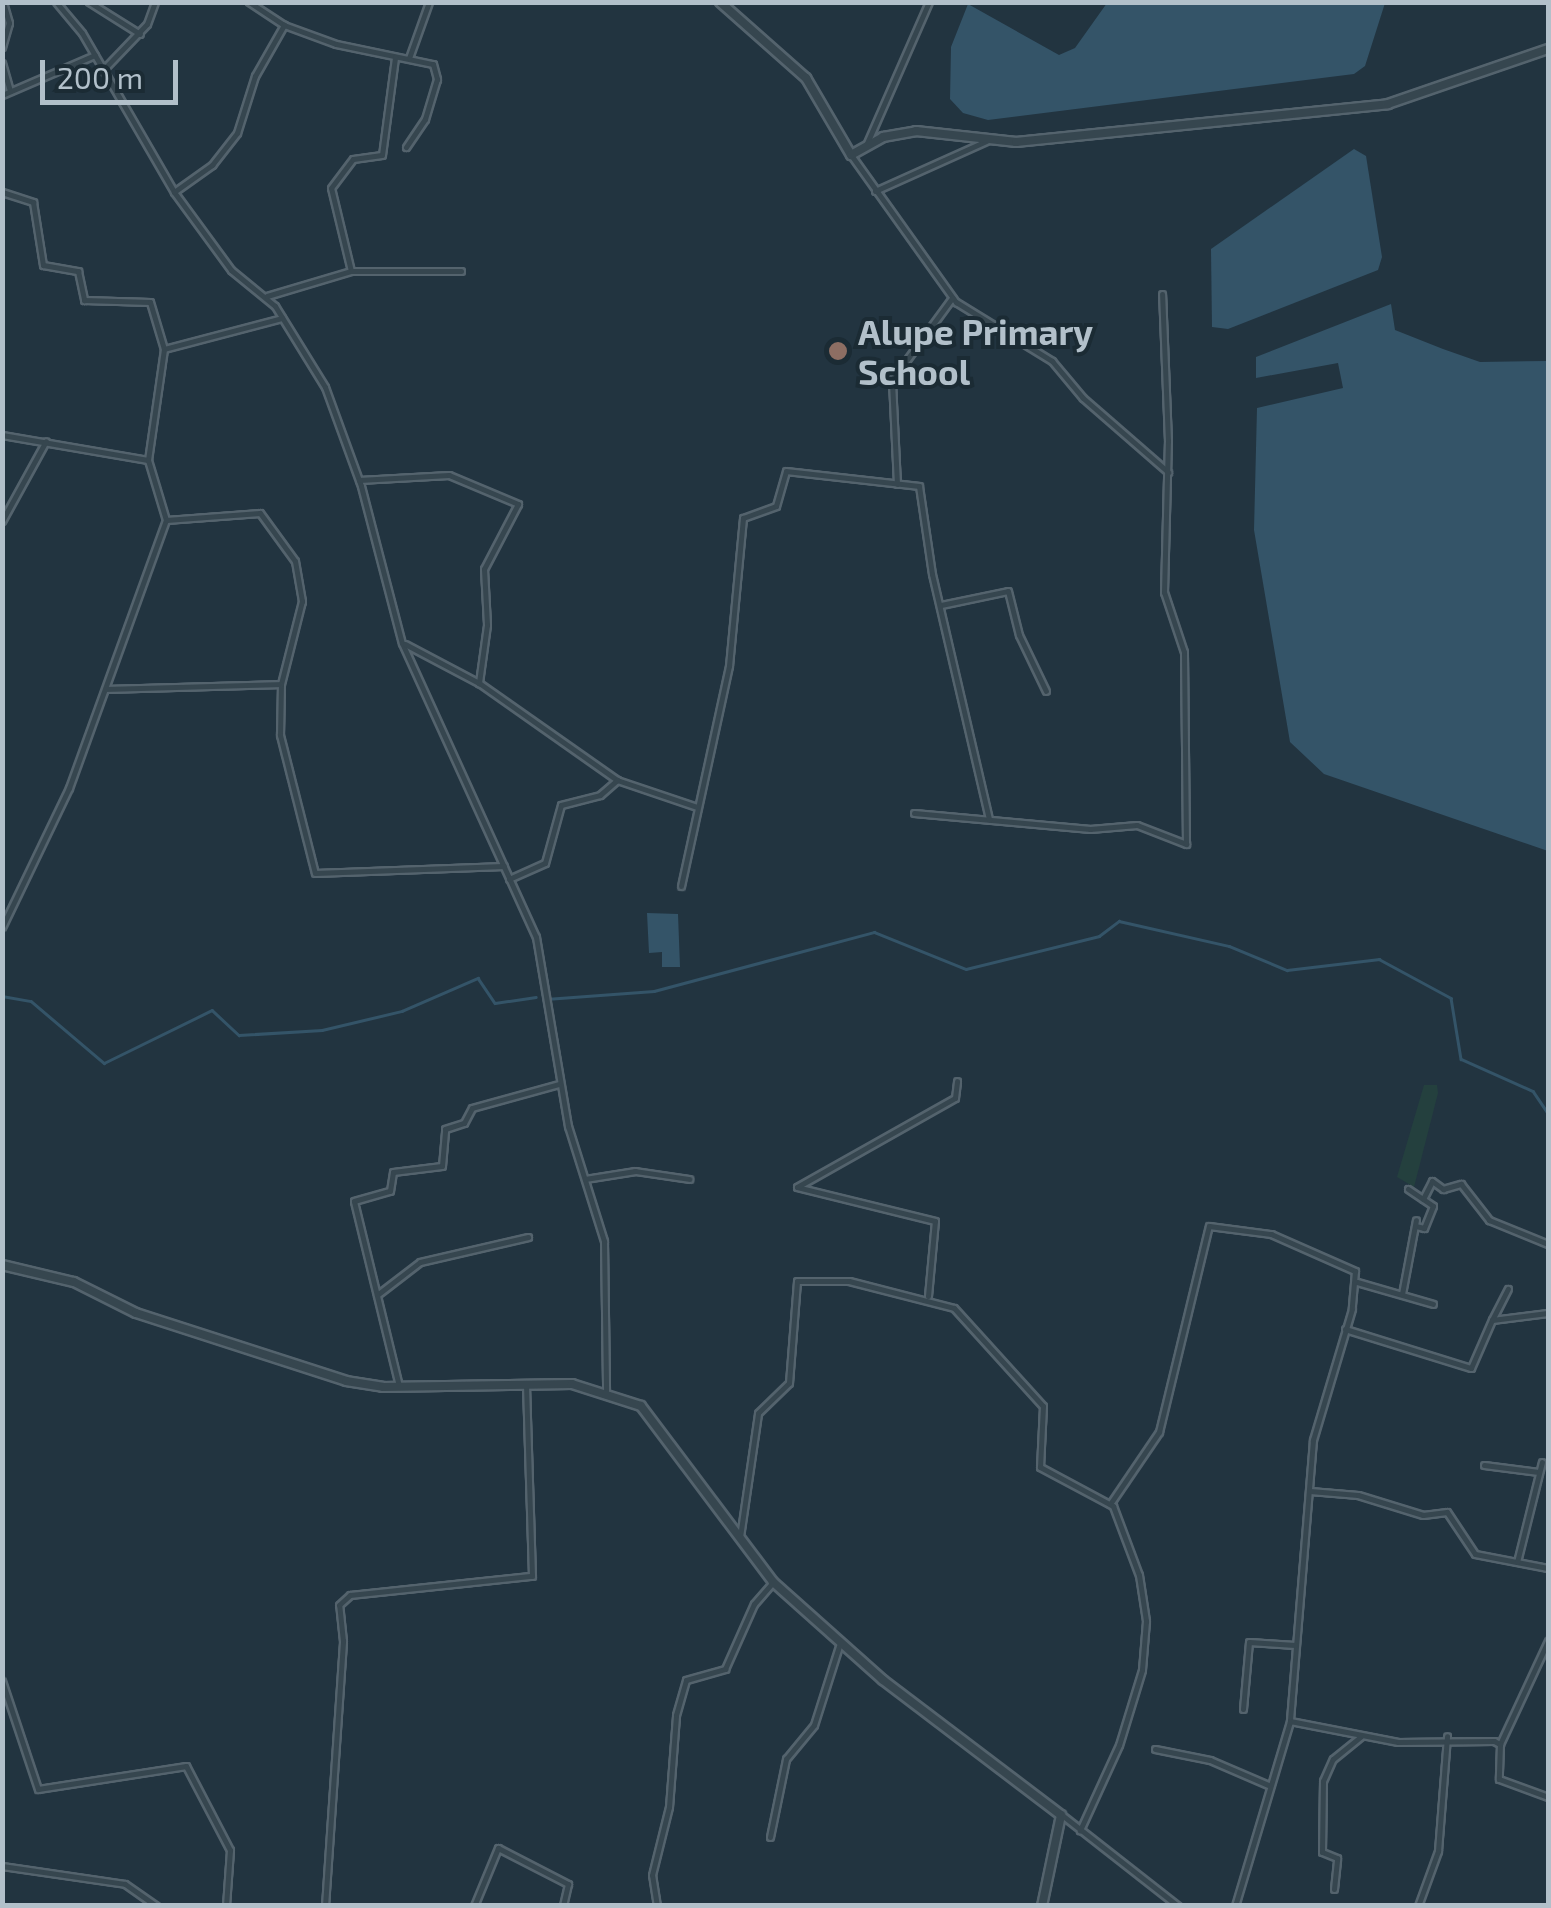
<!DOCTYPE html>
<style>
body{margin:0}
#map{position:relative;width:1551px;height:1908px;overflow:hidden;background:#223440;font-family:"Exo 2",sans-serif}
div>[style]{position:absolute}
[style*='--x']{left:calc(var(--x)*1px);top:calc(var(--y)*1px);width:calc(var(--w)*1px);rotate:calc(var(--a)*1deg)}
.green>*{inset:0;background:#24403e}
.water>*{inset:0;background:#345468}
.stream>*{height:2.5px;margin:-1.25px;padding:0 1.25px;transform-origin:1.25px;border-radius:1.25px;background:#345468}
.roads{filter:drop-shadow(2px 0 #54636d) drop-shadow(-2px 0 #54636d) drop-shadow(0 2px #54636d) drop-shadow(0 -2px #54636d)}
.minor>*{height:5px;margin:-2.5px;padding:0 2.5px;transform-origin:2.5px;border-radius:2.5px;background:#36464f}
.tertiary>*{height:8px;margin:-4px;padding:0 4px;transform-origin:4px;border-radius:4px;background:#36464f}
.dots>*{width:28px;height:28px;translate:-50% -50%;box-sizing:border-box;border:5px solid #1b2b34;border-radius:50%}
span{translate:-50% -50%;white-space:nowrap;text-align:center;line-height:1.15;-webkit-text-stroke:8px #1b2b34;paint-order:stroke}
.poi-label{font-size:35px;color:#b2c0ca;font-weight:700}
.left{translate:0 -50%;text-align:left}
.frame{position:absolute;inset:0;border:5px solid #b2c0ca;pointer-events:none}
.scale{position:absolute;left:40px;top:60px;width:138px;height:45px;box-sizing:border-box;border:5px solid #b2c0ca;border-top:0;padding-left:12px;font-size:30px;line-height:35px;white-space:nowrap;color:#b2c0ca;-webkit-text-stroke:8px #1b2b34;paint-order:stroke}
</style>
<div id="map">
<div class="green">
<div style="clip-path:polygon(1424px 1085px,1437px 1085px,1438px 1093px,1414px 1187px,1397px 1177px)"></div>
</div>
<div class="water">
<div style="clip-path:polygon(1107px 3px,1107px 2px,1385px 3px,1365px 66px,1354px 74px,988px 120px,963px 113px,950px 99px,951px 47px,968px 4px,1059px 55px,1075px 48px)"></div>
<div style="clip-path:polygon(1354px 149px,1366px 156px,1382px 257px,1378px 270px,1228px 329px,1212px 327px,1211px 249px)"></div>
<div style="clip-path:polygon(1391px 304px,1395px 330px,1443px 349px,1480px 362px,1548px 361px,1548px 851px,1324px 774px,1290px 742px,1254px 530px,1257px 408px,1343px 388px,1338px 363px,1256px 378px,1256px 357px)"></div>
<div style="clip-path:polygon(647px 913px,678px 914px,680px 967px,662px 967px,662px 952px,649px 953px)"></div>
</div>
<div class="stream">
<div style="--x:2;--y:996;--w:29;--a:10"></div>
<div style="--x:31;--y:1001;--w:96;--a:40.3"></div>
<div style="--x:104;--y:1063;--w:120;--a:-26.1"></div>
<div style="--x:212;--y:1010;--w:37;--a:43"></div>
<div style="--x:239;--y:1035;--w:83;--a:-3.4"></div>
<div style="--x:322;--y:1030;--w:82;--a:-13.4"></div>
<div style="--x:402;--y:1011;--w:83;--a:-23.5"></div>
<div style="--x:478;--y:978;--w:30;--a:56"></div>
<div style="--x:495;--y:1003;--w:41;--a:-8.3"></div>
<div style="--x:546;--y:999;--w:108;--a:-4.2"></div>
<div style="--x:654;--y:991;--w:228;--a:-15"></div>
<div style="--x:874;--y:932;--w:99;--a:21.9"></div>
<div style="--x:966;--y:969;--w:137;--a:-13.9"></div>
<div style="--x:1099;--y:936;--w:25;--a:-37"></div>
<div style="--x:1119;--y:921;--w:113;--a:12.8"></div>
<div style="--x:1229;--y:946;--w:63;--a:22.5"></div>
<div style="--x:1287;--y:970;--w:93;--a:-6.8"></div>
<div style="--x:1379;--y:959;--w:82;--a:28.4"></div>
<div style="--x:1451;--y:998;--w:62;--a:80.7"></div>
<div style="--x:1461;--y:1059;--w:79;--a:24"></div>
<div style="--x:1533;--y:1091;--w:27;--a:56"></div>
</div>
<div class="roads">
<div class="minor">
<div style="--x:56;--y:2;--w:40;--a:50"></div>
<div style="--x:82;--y:33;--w:184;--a:59.9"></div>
<div style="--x:174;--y:192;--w:97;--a:53.8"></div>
<div style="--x:231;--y:270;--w:57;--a:39.3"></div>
<div style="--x:275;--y:306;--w:95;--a:58.3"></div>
<div style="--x:325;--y:387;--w:105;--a:70"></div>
<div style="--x:361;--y:486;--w:162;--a:75.4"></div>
<div style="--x:402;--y:643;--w:323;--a:65.5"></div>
<div style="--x:536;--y:937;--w:192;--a:80.4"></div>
<div style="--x:568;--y:1126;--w:121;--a:72.6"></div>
<div style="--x:604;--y:1241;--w:149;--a:89.2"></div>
<div style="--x:89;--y:2;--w:60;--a:32.1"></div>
<div style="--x:249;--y:2;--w:42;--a:33.3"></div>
<div style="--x:284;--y:25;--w:55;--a:20.1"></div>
<div style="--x:336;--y:44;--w:99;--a:11.7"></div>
<div style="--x:433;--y:64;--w:16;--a:75"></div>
<div style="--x:437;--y:79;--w:42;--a:106.7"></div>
<div style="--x:425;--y:119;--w:34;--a:124"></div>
<div style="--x:2;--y:47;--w:25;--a:-74"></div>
<div style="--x:9;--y:23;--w:22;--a:-106"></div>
<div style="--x:409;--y:58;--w:59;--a:-70.3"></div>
<div style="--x:2;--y:63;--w:29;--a:74"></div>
<div style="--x:102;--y:71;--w:65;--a:-46.2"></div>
<div style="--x:147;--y:24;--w:23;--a:-70"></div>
<div style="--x:2;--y:95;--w:101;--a:-23.3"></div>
<div style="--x:867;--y:143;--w:154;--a:-66.3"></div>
<div style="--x:851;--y:155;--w:181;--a:54.5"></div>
<div style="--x:956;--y:302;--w:113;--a:31.6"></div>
<div style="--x:1052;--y:361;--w:48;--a:50"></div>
<div style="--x:1083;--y:398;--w:113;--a:41"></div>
<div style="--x:875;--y:191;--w:122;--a:-24.2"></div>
<div style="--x:2;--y:192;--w:33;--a:18"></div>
<div style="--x:33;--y:202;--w:64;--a:81"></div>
<div style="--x:43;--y:265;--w:36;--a:10"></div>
<div style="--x:78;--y:271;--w:30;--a:78"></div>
<div style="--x:84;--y:300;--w:66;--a:1.7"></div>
<div style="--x:150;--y:302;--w:49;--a:73.4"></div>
<div style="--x:164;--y:349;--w:112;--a:98.2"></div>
<div style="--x:174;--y:192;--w:47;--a:-35.4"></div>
<div style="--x:212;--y:165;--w:41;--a:-52"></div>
<div style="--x:237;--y:133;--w:60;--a:-72.5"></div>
<div style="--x:255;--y:76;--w:59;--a:-60.4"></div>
<div style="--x:351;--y:271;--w:85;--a:-103.5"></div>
<div style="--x:331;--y:188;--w:36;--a:-53"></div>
<div style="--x:353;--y:159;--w:29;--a:-8"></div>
<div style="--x:382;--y:155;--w:99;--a:-82.4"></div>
<div style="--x:267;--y:296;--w:88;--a:-16.6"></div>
<div style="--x:351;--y:271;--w:110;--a:0"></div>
<div style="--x:164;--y:349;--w:122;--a:-14.7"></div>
<div style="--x:2;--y:435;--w:148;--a:9.7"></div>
<div style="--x:148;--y:460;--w:63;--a:73.3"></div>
<div style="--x:166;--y:520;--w:285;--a:109.9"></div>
<div style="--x:69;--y:788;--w:154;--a:115.7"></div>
<div style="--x:359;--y:480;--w:90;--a:-3.2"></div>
<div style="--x:449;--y:475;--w:75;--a:22.8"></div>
<div style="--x:518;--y:504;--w:73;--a:117.6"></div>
<div style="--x:484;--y:569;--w:56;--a:86.9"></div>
<div style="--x:487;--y:625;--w:59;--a:97.9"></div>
<div style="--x:897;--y:484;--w:104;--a:-92.8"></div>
<div style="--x:892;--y:380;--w:102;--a:-53.8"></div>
<div style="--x:166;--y:520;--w:94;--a:-4.3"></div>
<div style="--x:260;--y:513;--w:59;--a:53.9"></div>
<div style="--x:295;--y:561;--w:41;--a:80.1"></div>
<div style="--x:302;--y:601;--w:86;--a:104.2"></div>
<div style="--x:281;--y:684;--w:51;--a:91.1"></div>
<div style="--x:280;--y:735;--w:142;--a:75.8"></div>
<div style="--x:315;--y:873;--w:189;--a:-2.1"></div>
<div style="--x:2;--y:521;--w:91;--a:-61.2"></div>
<div style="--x:941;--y:605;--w:68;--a:-11.8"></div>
<div style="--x:1008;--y:591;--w:45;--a:76"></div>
<div style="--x:1019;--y:635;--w:62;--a:64.3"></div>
<div style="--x:405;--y:644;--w:84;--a:27.8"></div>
<div style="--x:479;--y:683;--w:169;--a:35.1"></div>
<div style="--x:617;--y:780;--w:84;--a:18.6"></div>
<div style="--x:107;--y:689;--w:174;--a:-1.6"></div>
<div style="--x:914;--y:813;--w:177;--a:5.2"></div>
<div style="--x:1090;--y:829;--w:47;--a:-4.9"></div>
<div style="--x:1137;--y:825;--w:53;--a:21.2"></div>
<div style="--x:1186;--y:844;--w:192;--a:-90.6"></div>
<div style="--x:1184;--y:652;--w:63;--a:-108.4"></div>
<div style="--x:1164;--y:592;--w:151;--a:-88.5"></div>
<div style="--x:1168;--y:441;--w:147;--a:-92.3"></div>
<div style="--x:509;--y:879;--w:39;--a:-24"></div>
<div style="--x:545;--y:863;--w:60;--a:-74.6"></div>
<div style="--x:561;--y:805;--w:40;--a:-14.4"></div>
<div style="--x:600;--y:795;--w:23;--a:-41"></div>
<div style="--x:681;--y:886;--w:225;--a:-77.7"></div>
<div style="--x:729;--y:666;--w:149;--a:-84.6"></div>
<div style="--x:743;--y:518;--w:35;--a:-20"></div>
<div style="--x:776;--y:506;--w:36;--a:-74"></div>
<div style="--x:786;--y:471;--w:134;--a:6.4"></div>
<div style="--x:919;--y:486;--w:89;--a:81.6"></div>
<div style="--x:932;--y:574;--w:252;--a:76.9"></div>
<div style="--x:585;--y:1179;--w:51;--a:-9.1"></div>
<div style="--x:635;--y:1171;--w:55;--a:8.4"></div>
<div style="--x:1408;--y:1189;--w:30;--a:34"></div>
<div style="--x:1433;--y:1206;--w:24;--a:112"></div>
<div style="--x:1424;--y:1228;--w:8;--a:-166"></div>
<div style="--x:1423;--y:1199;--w:20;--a:-63"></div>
<div style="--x:1432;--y:1181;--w:14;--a:36"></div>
<div style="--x:1443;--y:1189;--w:19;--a:-16"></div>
<div style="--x:1461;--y:1184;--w:46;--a:52.1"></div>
<div style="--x:1489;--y:1220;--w:64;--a:22.1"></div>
<div style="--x:1357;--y:1282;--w:79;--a:16.1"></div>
<div style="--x:1402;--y:1294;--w:75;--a:-79.3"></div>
<div style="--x:377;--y:1295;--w:54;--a:-37.5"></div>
<div style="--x:420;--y:1262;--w:111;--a:-13"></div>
<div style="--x:928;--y:1296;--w:75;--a:-84.7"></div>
<div style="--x:935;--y:1221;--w:142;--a:-166.2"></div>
<div style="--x:797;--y:1187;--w:181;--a:-29.4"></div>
<div style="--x:955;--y:1098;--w:17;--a:-83"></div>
<div style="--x:1492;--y:1320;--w:35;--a:-63"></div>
<div style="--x:1345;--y:1329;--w:132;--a:17.2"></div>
<div style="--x:1471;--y:1368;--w:52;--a:-66.4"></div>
<div style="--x:1492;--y:1320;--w:56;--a:-7.1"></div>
<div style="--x:399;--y:1386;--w:190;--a:-103.7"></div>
<div style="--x:354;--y:1201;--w:37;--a:-16"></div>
<div style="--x:390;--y:1191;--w:19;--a:-81"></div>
<div style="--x:393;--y:1172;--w:49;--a:-7"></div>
<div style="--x:442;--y:1166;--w:37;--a:-85"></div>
<div style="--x:445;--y:1129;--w:20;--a:-18"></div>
<div style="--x:464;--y:1123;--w:17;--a:-62"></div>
<div style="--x:472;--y:1108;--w:90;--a:-15.4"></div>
<div style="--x:1484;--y:1465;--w:55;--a:7.3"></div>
<div style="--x:1310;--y:1491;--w:48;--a:4.8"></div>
<div style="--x:1358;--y:1495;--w:68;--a:17.1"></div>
<div style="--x:1423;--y:1515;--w:24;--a:-7"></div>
<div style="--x:1447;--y:1512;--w:50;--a:56.3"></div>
<div style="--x:1475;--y:1554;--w:74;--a:10.9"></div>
<div style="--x:1110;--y:1504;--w:87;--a:-55.8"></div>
<div style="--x:1159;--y:1432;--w:212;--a:-76.4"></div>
<div style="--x:1209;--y:1226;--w:63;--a:7.4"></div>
<div style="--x:1271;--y:1234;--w:92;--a:23.8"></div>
<div style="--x:1355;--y:1271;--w:38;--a:95"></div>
<div style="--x:1352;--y:1309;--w:137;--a:106.6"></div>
<div style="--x:1313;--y:1440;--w:282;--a:94.7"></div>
<div style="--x:740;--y:1537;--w:125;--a:-81.7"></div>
<div style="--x:758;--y:1413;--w:43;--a:-44.1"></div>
<div style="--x:789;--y:1383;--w:102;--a:-85.5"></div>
<div style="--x:797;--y:1281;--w:52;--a:0"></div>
<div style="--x:849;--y:1281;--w:108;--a:14.4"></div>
<div style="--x:954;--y:1308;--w:132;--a:47.8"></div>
<div style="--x:1043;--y:1406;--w:61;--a:92.8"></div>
<div style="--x:1040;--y:1467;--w:83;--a:28.1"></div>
<div style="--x:1113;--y:1506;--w:74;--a:69.4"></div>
<div style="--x:1139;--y:1575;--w:47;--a:81.3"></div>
<div style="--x:1146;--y:1621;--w:49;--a:94.7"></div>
<div style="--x:1142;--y:1670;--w:78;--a:107"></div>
<div style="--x:1119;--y:1745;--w:94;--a:114.6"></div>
<div style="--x:1517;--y:1562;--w:103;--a:-76"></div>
<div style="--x:2;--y:1681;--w:114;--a:71.6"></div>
<div style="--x:38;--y:1789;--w:150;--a:-8.8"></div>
<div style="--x:186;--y:1766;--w:95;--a:62.4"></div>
<div style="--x:230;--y:1850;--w:56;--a:94.1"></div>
<div style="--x:1243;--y:1709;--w:67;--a:-84.9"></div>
<div style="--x:1249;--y:1642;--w:46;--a:3.7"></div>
<div style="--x:1500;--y:1744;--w:114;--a:-65"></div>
<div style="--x:1155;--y:1749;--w:56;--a:11.3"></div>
<div style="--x:1210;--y:1760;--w:63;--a:23.3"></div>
<div style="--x:1062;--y:1815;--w:147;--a:38.1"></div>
<div style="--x:770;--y:1837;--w:80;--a:-78.4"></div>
<div style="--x:786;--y:1759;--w:44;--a:-50.5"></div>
<div style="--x:814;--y:1725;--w:86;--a:-72.4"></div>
<div style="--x:2;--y:1866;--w:124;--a:8.3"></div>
<div style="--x:125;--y:1884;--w:39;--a:35"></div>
<div style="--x:1334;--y:1889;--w:31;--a:-84"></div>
<div style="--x:1337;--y:1858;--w:16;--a:-158"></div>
<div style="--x:1322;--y:1852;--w:71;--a:-89.2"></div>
<div style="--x:1323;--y:1781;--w:24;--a:-66"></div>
<div style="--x:1333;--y:1759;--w:36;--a:-39"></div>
<div style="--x:325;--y:1906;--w:266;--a:-86.1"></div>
<div style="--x:343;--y:1641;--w:36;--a:-96"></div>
<div style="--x:339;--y:1605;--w:15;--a:-42"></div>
<div style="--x:350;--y:1595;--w:183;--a:-6"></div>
<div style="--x:532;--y:1576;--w:190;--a:-91.8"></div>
<div style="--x:474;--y:1906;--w:63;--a:-67.5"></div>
<div style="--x:498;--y:1848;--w:79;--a:27.2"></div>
<div style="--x:568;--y:1884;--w:23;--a:103"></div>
<div style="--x:657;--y:1906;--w:31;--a:-99"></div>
<div style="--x:652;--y:1875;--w:70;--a:-76"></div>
<div style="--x:669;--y:1807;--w:92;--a:-85.6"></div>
<div style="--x:676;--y:1715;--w:36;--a:-74"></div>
<div style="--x:686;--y:1680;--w:41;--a:-15.8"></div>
<div style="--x:725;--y:1669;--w:71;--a:-66"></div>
<div style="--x:754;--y:1604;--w:29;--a:-49"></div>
<div style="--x:1235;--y:1906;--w:193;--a:-73.4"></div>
<div style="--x:1290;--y:1721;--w:110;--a:11"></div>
<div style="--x:1398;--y:1742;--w:96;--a:-0.6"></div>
<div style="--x:1494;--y:1741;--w:7;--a:27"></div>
<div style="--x:1500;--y:1744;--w:35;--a:92"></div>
<div style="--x:1499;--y:1779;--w:52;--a:20.2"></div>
<div style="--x:1418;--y:1906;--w:59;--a:-70"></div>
<div style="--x:1438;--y:1851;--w:115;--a:-85.5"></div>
</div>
<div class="tertiary">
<div style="--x:720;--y:2;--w:115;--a:41.5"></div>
<div style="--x:806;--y:78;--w:89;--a:59.7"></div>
<div style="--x:851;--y:155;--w:37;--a:-29"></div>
<div style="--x:883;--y:137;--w:34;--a:-10"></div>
<div style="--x:916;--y:131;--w:101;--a:6.3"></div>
<div style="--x:1016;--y:142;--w:374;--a:-5.8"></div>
<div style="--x:1388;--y:104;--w:169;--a:-19"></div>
<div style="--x:2;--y:1265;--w:74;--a:13.3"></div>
<div style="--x:74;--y:1282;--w:69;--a:26.6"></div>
<div style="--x:136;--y:1313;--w:221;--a:17.9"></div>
<div style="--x:346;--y:1381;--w:37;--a:9"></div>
<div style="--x:383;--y:1387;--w:189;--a:-0.9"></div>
<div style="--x:572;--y:1384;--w:72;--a:17.7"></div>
<div style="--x:641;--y:1406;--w:220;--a:53.1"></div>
<div style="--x:773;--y:1582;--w:147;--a:41.7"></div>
<div style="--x:883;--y:1680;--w:223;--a:37.2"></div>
<div style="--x:1061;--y:1815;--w:93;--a:101.8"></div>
</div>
</div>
<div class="dots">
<div style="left:838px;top:351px;background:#8d6e63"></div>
</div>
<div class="poi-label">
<span class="left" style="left:858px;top:351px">Alupe Primary<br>School</span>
</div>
<div class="frame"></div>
<div class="scale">200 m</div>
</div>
